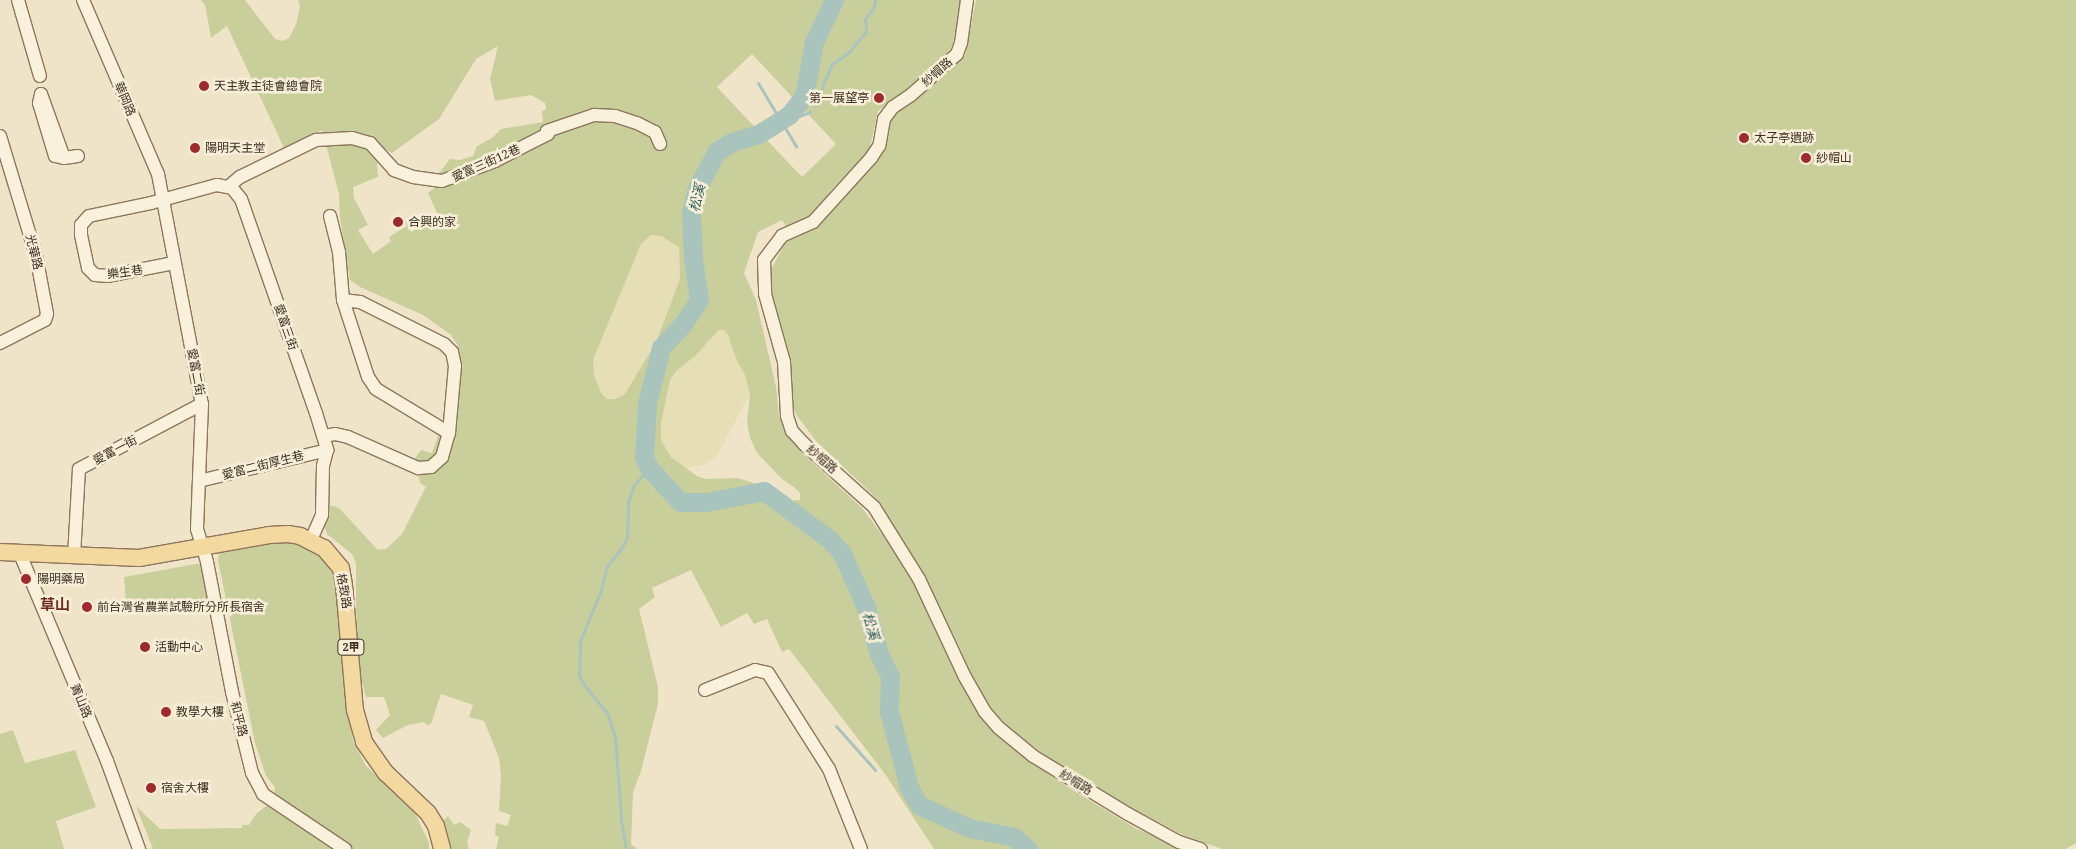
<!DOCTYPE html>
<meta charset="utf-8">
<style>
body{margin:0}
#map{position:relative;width:2076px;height:849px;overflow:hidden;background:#f0e4c8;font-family:"Noto Serif","Noto Sans TC",serif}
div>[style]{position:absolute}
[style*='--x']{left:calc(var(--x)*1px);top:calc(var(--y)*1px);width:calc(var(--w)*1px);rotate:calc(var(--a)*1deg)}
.farmland>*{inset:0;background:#e6deb5}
.green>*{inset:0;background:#c9cf9b}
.stream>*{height:3px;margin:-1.5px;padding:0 1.5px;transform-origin:1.5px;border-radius:1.5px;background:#a9c4bc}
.river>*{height:19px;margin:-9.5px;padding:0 9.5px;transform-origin:9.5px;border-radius:9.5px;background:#a9c4bc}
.roads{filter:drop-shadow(1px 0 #8d765c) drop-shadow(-1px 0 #8d765c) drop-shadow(0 1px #8d765c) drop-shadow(0 -1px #8d765c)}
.minor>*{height:12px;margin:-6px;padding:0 6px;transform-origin:6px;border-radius:6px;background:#faf1dc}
.major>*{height:16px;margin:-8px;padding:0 8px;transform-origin:8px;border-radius:8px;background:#f3d9a0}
.dots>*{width:14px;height:14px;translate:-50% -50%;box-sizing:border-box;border:2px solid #f7eed8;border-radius:50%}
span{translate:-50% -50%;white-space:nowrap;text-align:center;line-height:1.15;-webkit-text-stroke:5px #f7eed8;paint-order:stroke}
.shield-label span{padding:1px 4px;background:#f7eed8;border:1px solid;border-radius:4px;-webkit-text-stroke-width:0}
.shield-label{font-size:11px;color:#3d2e20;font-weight:700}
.street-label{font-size:12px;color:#3d2e20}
.poi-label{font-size:12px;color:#3d2e20}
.left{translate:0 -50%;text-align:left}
.right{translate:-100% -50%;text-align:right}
.water-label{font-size:14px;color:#2f5d5a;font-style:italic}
.quarter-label{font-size:15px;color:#6b2e1e;font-weight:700}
</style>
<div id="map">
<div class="farmland">
<div style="clip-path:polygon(651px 235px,661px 236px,679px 247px,680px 279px,656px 341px,625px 394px,615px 399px,607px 399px,601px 394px,594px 375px,593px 360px,641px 244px)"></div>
<div style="clip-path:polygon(719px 330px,724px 330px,731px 341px,737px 361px,745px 375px,750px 394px,716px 457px,703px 465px,684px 468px,671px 456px,661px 440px,661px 423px,666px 397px,670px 380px,676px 371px,707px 344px)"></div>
</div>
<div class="green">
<div style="clip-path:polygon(evenodd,201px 0,245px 0,275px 39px,283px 41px,289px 38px,296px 24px,300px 7px,298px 0,963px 0,952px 47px,922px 80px,878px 111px,869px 151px,833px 188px,809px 220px,787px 228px,782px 220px,758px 232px,744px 273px,756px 300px,776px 387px,779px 416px,802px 453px,862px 508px,887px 541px,932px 613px,997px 731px,1018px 753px,1071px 789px,1135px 828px,1184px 849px,934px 849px,885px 774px,789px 649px,782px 652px,767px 619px,754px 624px,747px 613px,721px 627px,691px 570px,652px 588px,655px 597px,639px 609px,658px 687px,658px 704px,641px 771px,633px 792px,631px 844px,637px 849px,496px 849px,499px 837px,495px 835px,496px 823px,507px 826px,511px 815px,499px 811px,501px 776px,499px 758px,484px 721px,469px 717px,473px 705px,441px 694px,431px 724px,426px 725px,425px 722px,408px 725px,383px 738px,376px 730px,390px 715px,384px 697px,366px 697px,360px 675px,356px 608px,356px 564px,352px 554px,327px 534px,324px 525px,328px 506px,333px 506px,339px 508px,378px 550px,386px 549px,402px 534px,426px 487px,420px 483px,415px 458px,421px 450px,432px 453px,459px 378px,460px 355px,457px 344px,451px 335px,423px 315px,360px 287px,350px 280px,340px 219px,339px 194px,322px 130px,284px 148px,227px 26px,211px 38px,205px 5px,201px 0,498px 46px,490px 79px,495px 101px,531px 95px,545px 103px,546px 109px,542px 111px,543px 122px,501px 129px,492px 138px,477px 146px,473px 156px,460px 160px,450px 159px,439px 173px,434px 188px,428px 193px,439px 217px,411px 232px,402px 215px,407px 226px,389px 237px,391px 241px,373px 254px,358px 230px,368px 225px,354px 198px,353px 187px,378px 177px,377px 165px,381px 147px,392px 153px,439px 119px,476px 59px,498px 46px,201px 0,752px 54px,836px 144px,802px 177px,717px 87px,752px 54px,201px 0,651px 235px,661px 236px,679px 247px,680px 279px,656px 342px,625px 394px,615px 399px,607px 399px,601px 393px,594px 375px,593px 360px,641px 244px,651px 235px,201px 0,719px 330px,724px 330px,728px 335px,737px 361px,745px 375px,750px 394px,747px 422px,750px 438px,757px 453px,782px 479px,795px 488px,800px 493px,800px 500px,787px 501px,768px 488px,738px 478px,706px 479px,697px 476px,671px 457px,661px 440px,661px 423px,670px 380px,676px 371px,695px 356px,719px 330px)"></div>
<div style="clip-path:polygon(976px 0,2076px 0,2076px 843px,2066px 849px,1222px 849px,1185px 836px,1080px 781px,1002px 723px,975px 687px,960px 648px,894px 525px,872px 494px,816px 441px,795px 413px,790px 387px,790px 360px,769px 284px,772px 268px,785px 243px,814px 224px,883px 152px,889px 135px,890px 118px,965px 56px)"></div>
<div style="clip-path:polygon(283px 539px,306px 546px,321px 557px,335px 577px,340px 608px,341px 649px,353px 741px,366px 766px,414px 811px,429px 843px,429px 849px,153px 849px,136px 806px,160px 829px,242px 828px,242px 825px,249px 825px,256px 814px,270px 803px,274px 794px,275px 787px,266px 776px,255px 743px,218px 560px,220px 550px)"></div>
<div style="clip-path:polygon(202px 563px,208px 599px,126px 601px,124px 577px)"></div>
<div style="clip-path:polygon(13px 730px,25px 763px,75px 750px,96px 807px,56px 821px,64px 849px,0 849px,0 734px)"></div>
<div style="clip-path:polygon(448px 816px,454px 825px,460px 822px,471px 830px,467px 842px,469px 849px,449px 849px,442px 822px)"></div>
</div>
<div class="stream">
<div style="--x:758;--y:83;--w:74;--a:58.9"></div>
<div style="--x:815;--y:106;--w:9;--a:-54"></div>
<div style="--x:820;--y:99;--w:15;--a:-79"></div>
<div style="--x:823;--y:84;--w:22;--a:-66"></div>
<div style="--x:832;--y:64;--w:21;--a:-35"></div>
<div style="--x:849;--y:52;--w:26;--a:-50"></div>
<div style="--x:866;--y:32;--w:13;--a:-94"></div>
<div style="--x:865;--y:19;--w:15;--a:-53"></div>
<div style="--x:874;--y:7;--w:7;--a:-82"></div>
<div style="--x:789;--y:115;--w:10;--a:6"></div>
<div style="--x:799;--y:116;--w:12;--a:-20"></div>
<div style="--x:836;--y:726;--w:59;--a:48.4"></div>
<div style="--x:626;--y:849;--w:29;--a:-100"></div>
<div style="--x:621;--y:820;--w:83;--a:-94.1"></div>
<div style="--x:615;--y:737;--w:25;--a:-108"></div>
<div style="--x:607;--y:713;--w:38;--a:-129"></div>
<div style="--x:583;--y:683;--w:9;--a:-117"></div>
<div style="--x:579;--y:675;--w:34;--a:-88"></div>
<div style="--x:580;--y:641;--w:55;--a:-67.6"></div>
<div style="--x:601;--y:590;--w:25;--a:-76"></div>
<div style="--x:607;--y:566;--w:21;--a:-51"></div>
<div style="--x:620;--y:550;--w:14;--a:-60"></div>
<div style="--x:627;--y:538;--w:36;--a:-88"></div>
<div style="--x:628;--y:502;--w:18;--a:-71"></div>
<div style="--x:634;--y:485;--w:23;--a:-49"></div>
</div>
<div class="river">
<div style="--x:834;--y:0;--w:47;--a:115.5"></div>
<div style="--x:814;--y:42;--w:55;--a:100.5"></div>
<div style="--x:804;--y:96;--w:24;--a:128"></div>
<div style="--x:789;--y:115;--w:36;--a:148"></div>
<div style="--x:758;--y:134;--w:27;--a:163"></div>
<div style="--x:732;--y:142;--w:17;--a:149"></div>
<div style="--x:717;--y:151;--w:42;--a:118.4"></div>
<div style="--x:697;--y:188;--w:25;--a:104"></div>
<div style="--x:691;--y:212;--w:46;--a:87.5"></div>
<div style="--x:693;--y:258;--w:42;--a:81.9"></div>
<div style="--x:699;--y:300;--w:29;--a:124"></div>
<div style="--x:683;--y:324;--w:33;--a:133"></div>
<div style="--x:661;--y:348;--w:57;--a:104.3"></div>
<div style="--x:647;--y:403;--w:54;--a:93.2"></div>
<div style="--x:644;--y:457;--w:12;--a:66"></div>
<div style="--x:649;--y:468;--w:46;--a:47.6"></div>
<div style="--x:680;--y:502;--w:26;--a:0"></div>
<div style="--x:706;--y:502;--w:59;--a:-10.7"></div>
<div style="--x:764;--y:491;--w:81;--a:36.4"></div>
<div style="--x:829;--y:539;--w:19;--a:47"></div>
<div style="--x:842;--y:553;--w:62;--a:66.3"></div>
<div style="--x:867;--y:610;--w:46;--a:74.7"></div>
<div style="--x:879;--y:654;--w:25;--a:64"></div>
<div style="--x:890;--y:677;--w:34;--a:92"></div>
<div style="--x:889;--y:711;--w:79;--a:75.3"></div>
<div style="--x:909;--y:787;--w:21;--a:61"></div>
<div style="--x:919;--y:805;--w:55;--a:24.7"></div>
<div style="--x:969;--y:828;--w:46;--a:11.3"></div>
<div style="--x:1014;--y:837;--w:18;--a:41"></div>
</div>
<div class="roads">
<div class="minor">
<div style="--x:18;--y:0;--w:79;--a:73.9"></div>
<div style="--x:83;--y:0;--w:189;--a:66.7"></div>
<div style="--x:158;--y:174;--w:234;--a:79.2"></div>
<div style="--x:202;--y:404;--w:125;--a:92.3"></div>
<div style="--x:197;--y:529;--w:34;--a:73"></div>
<div style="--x:207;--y:562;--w:132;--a:79.1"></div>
<div style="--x:232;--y:692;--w:83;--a:76.1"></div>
<div style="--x:252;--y:773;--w:24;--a:62"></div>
<div style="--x:263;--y:794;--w:99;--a:33.9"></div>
<div style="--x:967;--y:0;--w:43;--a:97.9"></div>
<div style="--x:961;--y:43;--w:12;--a:110"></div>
<div style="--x:957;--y:54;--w:62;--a:138.3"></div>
<div style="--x:911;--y:95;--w:22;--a:146"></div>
<div style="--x:893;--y:107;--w:15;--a:127"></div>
<div style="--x:884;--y:119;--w:27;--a:100"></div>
<div style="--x:879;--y:146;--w:14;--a:124"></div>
<div style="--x:871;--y:158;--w:86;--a:132.2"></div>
<div style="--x:813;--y:222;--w:34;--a:156"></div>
<div style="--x:782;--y:236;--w:30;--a:127"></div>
<div style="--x:764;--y:260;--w:34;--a:88"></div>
<div style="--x:765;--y:294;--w:71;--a:74.4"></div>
<div style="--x:784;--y:362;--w:54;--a:86.8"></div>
<div style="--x:787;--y:416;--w:16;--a:72"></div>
<div style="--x:792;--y:431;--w:18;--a:47"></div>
<div style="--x:804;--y:444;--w:94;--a:42"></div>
<div style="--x:874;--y:507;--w:85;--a:58"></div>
<div style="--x:919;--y:579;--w:108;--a:64.9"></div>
<div style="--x:965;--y:677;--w:40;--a:60.3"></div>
<div style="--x:985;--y:712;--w:21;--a:49"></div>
<div style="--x:999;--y:728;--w:44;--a:39.5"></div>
<div style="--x:1033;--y:756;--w:111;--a:31.4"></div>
<div style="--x:1128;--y:814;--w:58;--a:28.8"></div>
<div style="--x:1179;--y:842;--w:23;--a:18"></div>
<div style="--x:0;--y:136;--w:124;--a:73.2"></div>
<div style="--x:36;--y:255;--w:60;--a:79.4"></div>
<div style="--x:47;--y:314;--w:6;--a:108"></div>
<div style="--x:45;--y:320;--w:51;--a:152.9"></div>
<div style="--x:64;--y:158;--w:9;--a:-167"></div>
<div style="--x:55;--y:156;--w:55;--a:-106.8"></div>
<div style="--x:39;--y:103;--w:9;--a:-77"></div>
<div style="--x:41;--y:94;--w:68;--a:70.2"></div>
<div style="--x:64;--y:158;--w:14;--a:-8"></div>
<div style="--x:228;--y:187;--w:16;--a:-40"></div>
<div style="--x:240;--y:177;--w:85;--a:-26"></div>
<div style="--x:316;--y:140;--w:36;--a:-3"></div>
<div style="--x:352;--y:138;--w:19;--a:16"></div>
<div style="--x:370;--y:143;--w:36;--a:48"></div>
<div style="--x:394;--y:170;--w:20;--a:20"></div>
<div style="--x:413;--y:177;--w:29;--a:8"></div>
<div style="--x:442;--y:181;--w:57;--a:-20.7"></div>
<div style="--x:495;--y:161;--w:59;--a:-27"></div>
<div style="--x:548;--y:134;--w:3;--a:-108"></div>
<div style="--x:547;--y:131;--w:50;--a:-18.8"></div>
<div style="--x:594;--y:115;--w:21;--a:3"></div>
<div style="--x:615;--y:116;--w:23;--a:18"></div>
<div style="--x:637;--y:123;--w:20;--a:27"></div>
<div style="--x:655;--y:132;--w:13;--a:67"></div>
<div style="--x:330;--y:216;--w:37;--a:76"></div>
<div style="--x:339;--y:252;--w:48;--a:85.2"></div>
<div style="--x:343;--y:300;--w:81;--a:72"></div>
<div style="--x:368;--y:377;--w:14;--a:56"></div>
<div style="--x:376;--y:389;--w:85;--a:31.1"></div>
<div style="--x:174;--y:263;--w:67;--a:168.9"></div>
<div style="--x:108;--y:276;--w:13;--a:-176"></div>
<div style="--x:95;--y:275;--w:10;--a:-135"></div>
<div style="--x:88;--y:268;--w:34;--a:-102"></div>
<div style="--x:81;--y:235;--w:10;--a:-90"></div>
<div style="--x:81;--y:225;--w:12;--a:-48"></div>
<div style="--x:89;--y:216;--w:63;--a:-11.8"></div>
<div style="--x:151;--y:203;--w:68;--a:-15.3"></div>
<div style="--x:217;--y:185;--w:15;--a:11"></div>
<div style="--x:232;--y:188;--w:14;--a:51"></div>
<div style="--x:241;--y:199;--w:227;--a:70.7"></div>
<div style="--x:316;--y:413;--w:39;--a:73"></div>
<div style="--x:327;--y:450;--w:16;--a:104"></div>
<div style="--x:323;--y:466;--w:49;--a:91.2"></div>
<div style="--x:322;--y:515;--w:27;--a:114"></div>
<div style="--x:324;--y:436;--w:11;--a:-10"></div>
<div style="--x:335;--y:434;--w:13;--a:13"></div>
<div style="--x:348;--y:437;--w:77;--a:23.9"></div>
<div style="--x:418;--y:468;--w:13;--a:-4"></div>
<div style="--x:431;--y:467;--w:15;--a:-42"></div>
<div style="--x:442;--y:457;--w:25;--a:-74"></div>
<div style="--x:449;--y:433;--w:67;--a:-84.9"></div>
<div style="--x:455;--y:366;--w:14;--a:-102"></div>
<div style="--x:452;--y:352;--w:11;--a:-135"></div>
<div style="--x:444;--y:344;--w:94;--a:-153.4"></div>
<div style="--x:360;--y:302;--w:17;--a:-173"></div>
<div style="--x:199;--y:481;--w:132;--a:-13.6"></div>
<div style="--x:20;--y:554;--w:225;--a:67.2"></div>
<div style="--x:107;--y:761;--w:94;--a:70"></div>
<div style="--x:74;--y:556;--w:87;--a:-86.7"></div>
<div style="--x:79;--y:469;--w:139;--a:-27.9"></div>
<div style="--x:705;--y:690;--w:54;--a:-21.8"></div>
<div style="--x:755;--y:670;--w:13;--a:13"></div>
<div style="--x:768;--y:673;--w:114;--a:57.6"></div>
<div style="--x:829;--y:769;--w:86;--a:68.2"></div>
</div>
<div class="major">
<div style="--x:0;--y:552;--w:139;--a:2.5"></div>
<div style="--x:139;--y:558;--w:132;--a:-10"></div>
<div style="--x:269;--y:535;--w:19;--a:-3"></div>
<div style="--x:288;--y:534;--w:12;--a:9"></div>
<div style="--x:300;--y:536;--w:27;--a:27"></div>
<div style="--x:324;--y:548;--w:26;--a:50"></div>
<div style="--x:341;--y:568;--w:17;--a:80"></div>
<div style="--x:344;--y:585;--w:125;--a:85"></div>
<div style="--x:355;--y:710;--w:33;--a:74"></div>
<div style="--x:364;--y:742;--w:38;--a:55"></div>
<div style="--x:386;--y:773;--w:58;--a:43.6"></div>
<div style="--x:428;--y:813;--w:15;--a:58"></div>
<div style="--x:436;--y:826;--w:24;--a:75"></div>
</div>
</div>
<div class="dots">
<div style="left:204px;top:86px;background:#9e2a2b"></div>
<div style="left:879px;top:98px;background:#9e2a2b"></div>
<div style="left:1744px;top:138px;background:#9e2a2b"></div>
<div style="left:195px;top:148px;background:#9e2a2b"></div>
<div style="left:1806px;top:158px;background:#9e2a2b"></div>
<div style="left:398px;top:222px;background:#9e2a2b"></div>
<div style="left:26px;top:579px;background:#9e2a2b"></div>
<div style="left:87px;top:607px;background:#9e2a2b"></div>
<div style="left:145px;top:647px;background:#9e2a2b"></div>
<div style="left:166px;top:712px;background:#9e2a2b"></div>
<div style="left:151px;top:788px;background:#9e2a2b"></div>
</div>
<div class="shield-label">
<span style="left:351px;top:647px">2甲</span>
</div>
<div class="street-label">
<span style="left:937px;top:72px;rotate:-42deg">紗帽路</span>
<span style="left:125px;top:99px;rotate:67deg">華岡路</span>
<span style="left:486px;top:163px;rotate:-24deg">愛富三街12巷</span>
<span style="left:34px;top:252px;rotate:76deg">光華路</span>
<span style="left:125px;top:272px;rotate:-8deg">樂生巷</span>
<span style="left:286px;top:327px;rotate:71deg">愛富三街</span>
<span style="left:196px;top:372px;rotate:79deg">愛富二街</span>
<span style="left:115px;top:450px;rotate:-28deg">愛富一街</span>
<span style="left:822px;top:459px;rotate:41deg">紗帽路</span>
<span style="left:263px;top:465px;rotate:-14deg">愛富二街厚生巷</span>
<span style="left:344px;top:591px;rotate:80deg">格致路</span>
<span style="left:81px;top:701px;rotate:67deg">菁山路</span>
<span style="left:239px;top:719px;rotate:76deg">和平路</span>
<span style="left:1076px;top:782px;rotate:32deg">紗帽路</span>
</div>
<div class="poi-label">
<span class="left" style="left:214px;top:86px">天主教主徒會總會院</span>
<span class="right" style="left:869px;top:98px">第一展望亭</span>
<span class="left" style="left:1754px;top:138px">太子亭遺跡</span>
<span class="left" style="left:205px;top:148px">陽明天主堂</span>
<span class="left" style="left:1816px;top:158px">紗帽山</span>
<span class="left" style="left:408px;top:222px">合興的家</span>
<span class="left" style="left:37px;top:579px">陽明藥局</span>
<span class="left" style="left:97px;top:607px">前台灣省農業試驗所分所長宿舍</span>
<span class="left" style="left:155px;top:647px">活動中心</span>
<span class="left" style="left:176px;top:712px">教學大樓</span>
<span class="left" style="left:161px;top:788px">宿舍大樓</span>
</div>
<div class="water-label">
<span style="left:697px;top:198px;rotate:-76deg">松溪</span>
<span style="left:871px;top:626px;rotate:74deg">松溪</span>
</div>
<div class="quarter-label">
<span style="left:55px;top:605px">草山</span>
</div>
</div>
